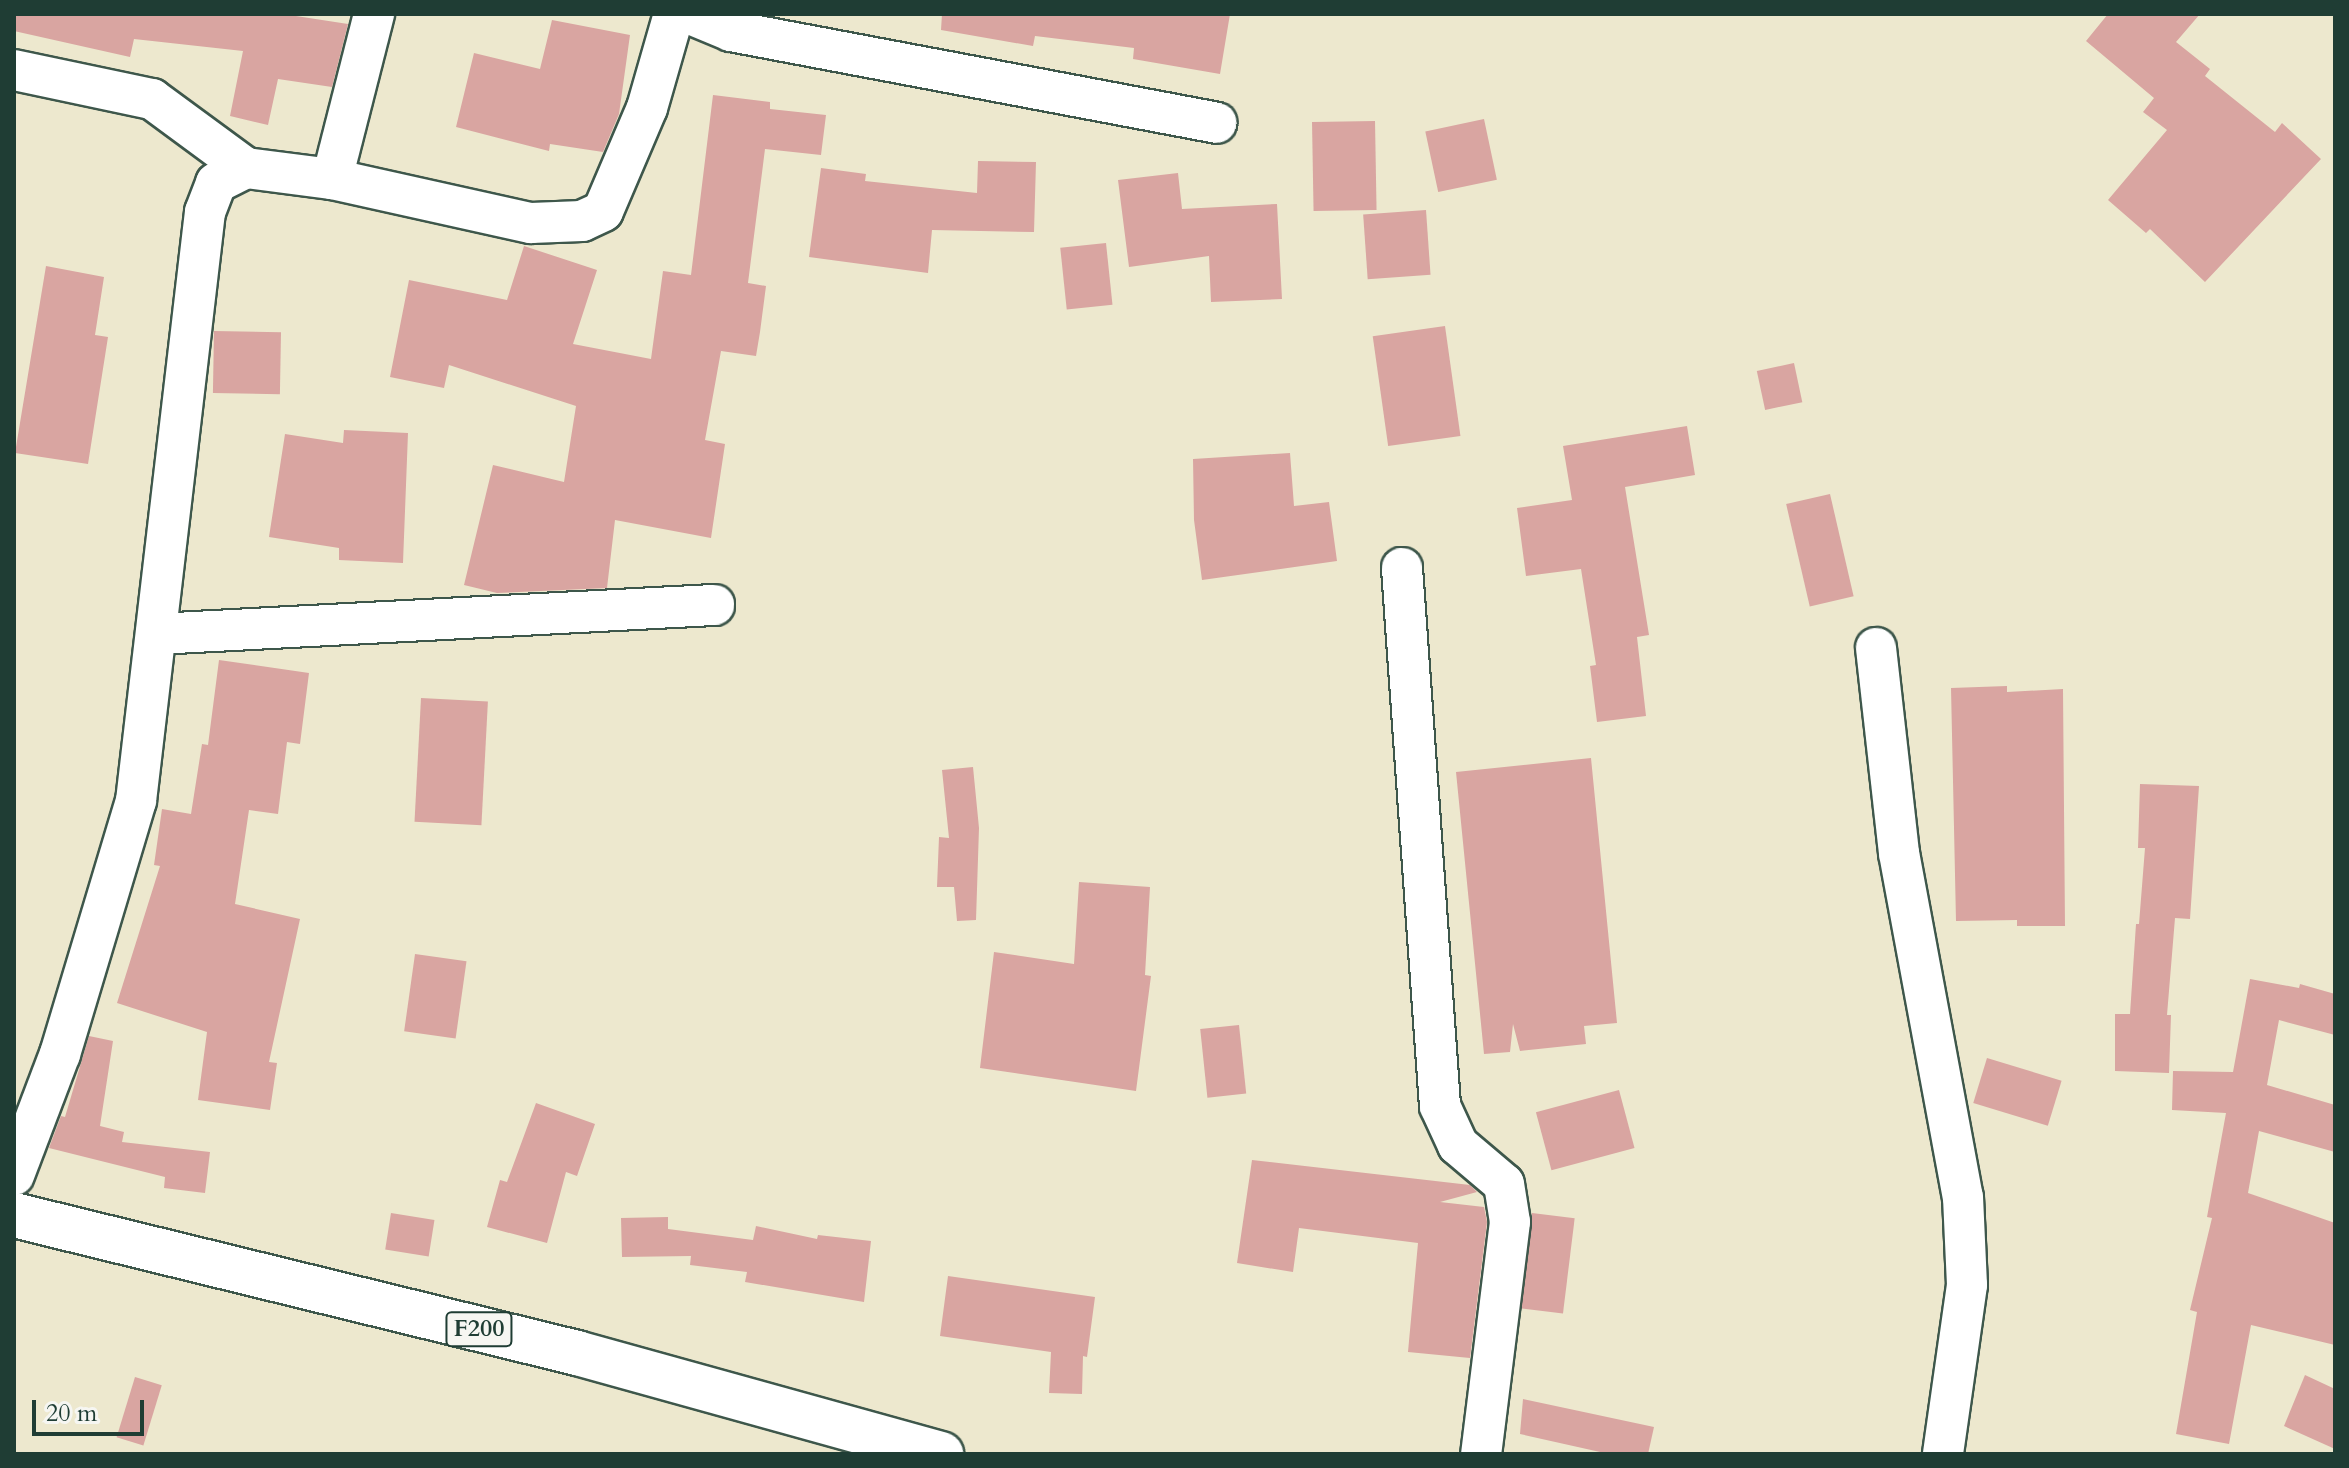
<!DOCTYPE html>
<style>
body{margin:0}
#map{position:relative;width:2349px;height:1468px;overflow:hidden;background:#ede8ce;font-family:Cardo,serif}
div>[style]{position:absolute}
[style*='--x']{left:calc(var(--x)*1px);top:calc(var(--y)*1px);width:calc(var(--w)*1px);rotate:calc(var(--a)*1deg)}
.building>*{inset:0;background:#d9a5a1;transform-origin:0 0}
.roads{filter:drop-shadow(2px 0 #3e574b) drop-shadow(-2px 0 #3e574b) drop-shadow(0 2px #3e574b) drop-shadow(0 -2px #3e574b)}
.minor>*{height:40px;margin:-20px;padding:0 20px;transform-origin:20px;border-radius:20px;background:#fff}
.primary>*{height:44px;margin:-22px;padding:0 22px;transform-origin:22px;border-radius:22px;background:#fff}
span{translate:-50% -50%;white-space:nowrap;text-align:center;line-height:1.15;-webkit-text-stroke:6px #f6f6f2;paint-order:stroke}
.shield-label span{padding:2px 6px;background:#f6f6f2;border:2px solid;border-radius:6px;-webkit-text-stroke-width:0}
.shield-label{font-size:24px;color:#1f3d34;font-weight:700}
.frame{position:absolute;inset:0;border:16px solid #1f3d34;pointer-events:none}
.scale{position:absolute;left:32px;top:1400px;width:112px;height:36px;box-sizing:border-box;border:4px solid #1f3d34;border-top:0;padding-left:10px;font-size:24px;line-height:28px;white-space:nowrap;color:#1f3d34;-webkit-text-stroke:6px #f6f6f2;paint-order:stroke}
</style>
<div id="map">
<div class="building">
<div style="clip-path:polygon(14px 14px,283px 14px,348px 24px,332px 87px,278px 79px,268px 125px,230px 116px,243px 51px,134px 39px,130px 57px,14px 31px)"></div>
<div style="clip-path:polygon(942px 14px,1230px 14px,1220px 74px,1133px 59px,1134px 48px,1035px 36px,1033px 46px,941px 30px)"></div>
<div style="clip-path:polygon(2108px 14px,2200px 14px,2176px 42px,2210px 69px,2205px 76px,2275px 132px,2282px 123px,2321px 159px,2205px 282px,2150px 229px,2146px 233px,2108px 200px,2167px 130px,2143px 112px,2154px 98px,2086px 41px)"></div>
<div style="clip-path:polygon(552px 20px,630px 35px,619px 114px,603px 152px,550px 144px,549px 151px,456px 127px,474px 53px,540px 69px)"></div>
<div style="clip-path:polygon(713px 95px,770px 102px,770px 109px,826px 115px,821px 155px,765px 149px,748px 283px,766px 286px,760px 332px,756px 356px,721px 351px,705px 440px,725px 444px,711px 538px,615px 520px,607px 588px,497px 593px,464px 585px,493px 465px,564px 482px,576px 406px,449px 365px,444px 388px,390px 377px,409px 280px,507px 300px,524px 246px,597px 270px,573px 344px,651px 359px,663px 271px,691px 275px)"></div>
<div style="left:1484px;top:119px;width:62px;height:60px;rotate:78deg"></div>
<div style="left:1375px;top:121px;width:89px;height:63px;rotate:89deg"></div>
<div style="clip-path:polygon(978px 161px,1036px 162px,1034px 232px,932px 230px,928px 273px,809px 257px,821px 168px,866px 174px,865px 181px,977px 193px)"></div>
<div style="clip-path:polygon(1178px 173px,1182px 209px,1277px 204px,1282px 299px,1211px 302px,1209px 256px,1129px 267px,1118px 180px)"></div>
<div style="left:1426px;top:210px;width:65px;height:63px;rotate:86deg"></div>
<div style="left:1106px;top:243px;width:62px;height:46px;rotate:84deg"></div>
<div style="clip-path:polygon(46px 266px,104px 277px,95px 335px,108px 337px,88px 464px,15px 453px)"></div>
<div style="left:1445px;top:326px;width:111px;height:73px;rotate:82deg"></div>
<div style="left:214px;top:331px;width:67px;height:62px;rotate:1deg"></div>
<div style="left:1794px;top:363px;width:40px;height:38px;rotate:78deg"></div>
<div style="clip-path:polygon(1687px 426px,1695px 475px,1625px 487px,1649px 635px,1637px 637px,1646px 716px,1597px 722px,1590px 666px,1596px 665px,1581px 569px,1526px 576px,1517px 508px,1572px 500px,1563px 446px)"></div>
<div style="clip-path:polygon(344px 430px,408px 433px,403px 563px,339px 560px,339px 548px,269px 537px,285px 434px,343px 443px)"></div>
<div style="clip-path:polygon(1290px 453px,1294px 506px,1329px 502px,1337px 561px,1202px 580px,1194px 520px,1193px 459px)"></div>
<div style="left:1830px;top:494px;width:105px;height:45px;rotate:77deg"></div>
<div style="clip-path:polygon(219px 660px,309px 673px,300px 744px,287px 742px,278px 814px,249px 810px,235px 904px,300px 919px,269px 1062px,277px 1063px,270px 1110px,198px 1100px,207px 1032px,117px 1003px,160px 866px,154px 865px,162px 809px,191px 814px,202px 744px,208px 745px)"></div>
<div style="clip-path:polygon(2007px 686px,2007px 692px,2063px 689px,2065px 926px,2017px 926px,2017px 920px,1956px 921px,1951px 688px)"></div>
<div style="left:421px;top:698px;width:67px;height:124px;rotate:3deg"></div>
<div style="clip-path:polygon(1591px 758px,1617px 1023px,1584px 1026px,1586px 1044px,1520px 1051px,1513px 1024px,1510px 1052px,1484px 1054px,1456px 772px)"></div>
<div style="clip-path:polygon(973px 767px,979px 828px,976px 920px,957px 921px,954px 887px,937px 887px,939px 837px,949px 838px,942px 770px)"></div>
<div style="clip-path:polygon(2140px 784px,2199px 786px,2190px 919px,2175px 918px,2167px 1015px,2171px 1015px,2169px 1073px,2115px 1071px,2115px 1014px,2130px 1014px,2136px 924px,2139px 924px,2145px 848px,2138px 848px)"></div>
<div style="clip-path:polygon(1079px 882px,1150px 887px,1145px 975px,1151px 976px,1136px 1091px,980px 1068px,994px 952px,1074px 964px)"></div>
<div style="left:415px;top:954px;width:52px;height:78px;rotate:8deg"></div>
<div style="clip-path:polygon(2250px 979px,2299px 988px,2300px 984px,2335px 994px,2335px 1035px,2279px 1020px,2267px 1085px,2335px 1105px,2335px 1152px,2259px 1131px,2248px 1193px,2335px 1223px,2335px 1345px,2251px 1325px,2229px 1444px,2176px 1434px,2197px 1312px,2190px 1310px,2212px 1218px,2207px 1217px,2226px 1113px,2172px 1110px,2173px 1071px,2233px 1072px)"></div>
<div style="left:1239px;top:1025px;width:69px;height:39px;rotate:84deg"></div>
<div style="clip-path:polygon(89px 1036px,113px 1041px,100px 1126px,124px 1132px,122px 1142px,210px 1152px,205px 1193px,164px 1188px,165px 1177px,49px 1148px,61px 1116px,65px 1117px)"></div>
<div style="left:1987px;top:1058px;width:78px;height:47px;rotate:17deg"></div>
<div style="left:1619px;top:1090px;width:60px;height:86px;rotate:75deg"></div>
<div style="clip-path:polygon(536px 1103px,595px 1124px,577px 1176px,566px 1172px,547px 1243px,487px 1227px,500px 1180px,507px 1182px)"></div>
<div style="clip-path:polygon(1252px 1160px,1470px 1185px,1477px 1192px,1440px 1202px,1484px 1207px,1487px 1222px,1470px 1358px,1408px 1352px,1418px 1243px,1299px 1228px,1293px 1272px,1237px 1263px)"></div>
<div style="left:391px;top:1213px;width:44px;height:37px;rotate:9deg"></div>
<div style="left:1532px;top:1213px;width:43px;height:96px;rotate:7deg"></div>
<div style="clip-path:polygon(668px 1217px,668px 1229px,753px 1240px,756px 1226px,817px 1239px,818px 1235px,871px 1241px,864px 1302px,745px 1282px,747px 1272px,690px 1265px,691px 1256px,622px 1257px,621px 1218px)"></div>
<div style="clip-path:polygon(948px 1276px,1095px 1297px,1087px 1357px,1083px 1356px,1082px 1394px,1049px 1393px,1051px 1352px,940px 1336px)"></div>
<div style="clip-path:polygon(2305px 1375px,2335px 1389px,2335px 1449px,2284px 1426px)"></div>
<div style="left:135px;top:1377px;width:28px;height:63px;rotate:17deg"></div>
<div style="clip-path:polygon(1523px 1399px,1654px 1427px,1648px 1454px,1609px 1454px,1520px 1434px)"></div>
</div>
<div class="roads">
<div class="minor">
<div style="--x:690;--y:14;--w:44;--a:22.5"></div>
<div style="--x:731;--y:31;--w:494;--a:10.7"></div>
<div style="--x:14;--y:70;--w:141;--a:11.9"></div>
<div style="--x:152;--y:99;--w:117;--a:36.3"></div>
<div style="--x:332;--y:179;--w:170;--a:-75.7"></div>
<div style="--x:1402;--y:568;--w:539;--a:85.96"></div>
<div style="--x:1440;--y:1106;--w:43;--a:65.2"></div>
<div style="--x:1458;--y:1145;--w:60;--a:40.3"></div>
<div style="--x:1504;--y:1184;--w:38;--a:81"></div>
<div style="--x:1510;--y:1222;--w:234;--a:97.1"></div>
<div style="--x:156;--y:634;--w:559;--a:-2.98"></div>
<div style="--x:1876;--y:648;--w:206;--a:83.6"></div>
<div style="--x:1899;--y:853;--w:350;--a:79.5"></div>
<div style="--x:1963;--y:1197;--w:88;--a:87.4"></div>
<div style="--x:1967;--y:1285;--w:171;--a:98.1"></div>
<div style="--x:14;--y:1175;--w:129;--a:-69.2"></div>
<div style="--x:60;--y:1054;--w:264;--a:-73.3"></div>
<div style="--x:136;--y:801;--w:593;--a:-83.32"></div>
<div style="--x:205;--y:212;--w:31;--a:-69"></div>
<div style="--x:216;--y:183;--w:34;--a:-27"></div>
<div style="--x:246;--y:168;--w:87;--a:7.3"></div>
<div style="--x:332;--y:179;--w:204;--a:12.5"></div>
<div style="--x:531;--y:223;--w:51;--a:-2.2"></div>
<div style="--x:582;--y:221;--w:23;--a:-25"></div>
<div style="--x:603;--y:211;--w:112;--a:-66.9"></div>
<div style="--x:647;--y:108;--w:98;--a:-74"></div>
</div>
<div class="primary">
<div style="--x:14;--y:1215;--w:580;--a:13.77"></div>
<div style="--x:577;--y:1353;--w:378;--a:15.5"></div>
</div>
</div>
<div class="shield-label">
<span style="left:479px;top:1329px">F200</span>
</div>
<div class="frame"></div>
<div class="scale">20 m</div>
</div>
